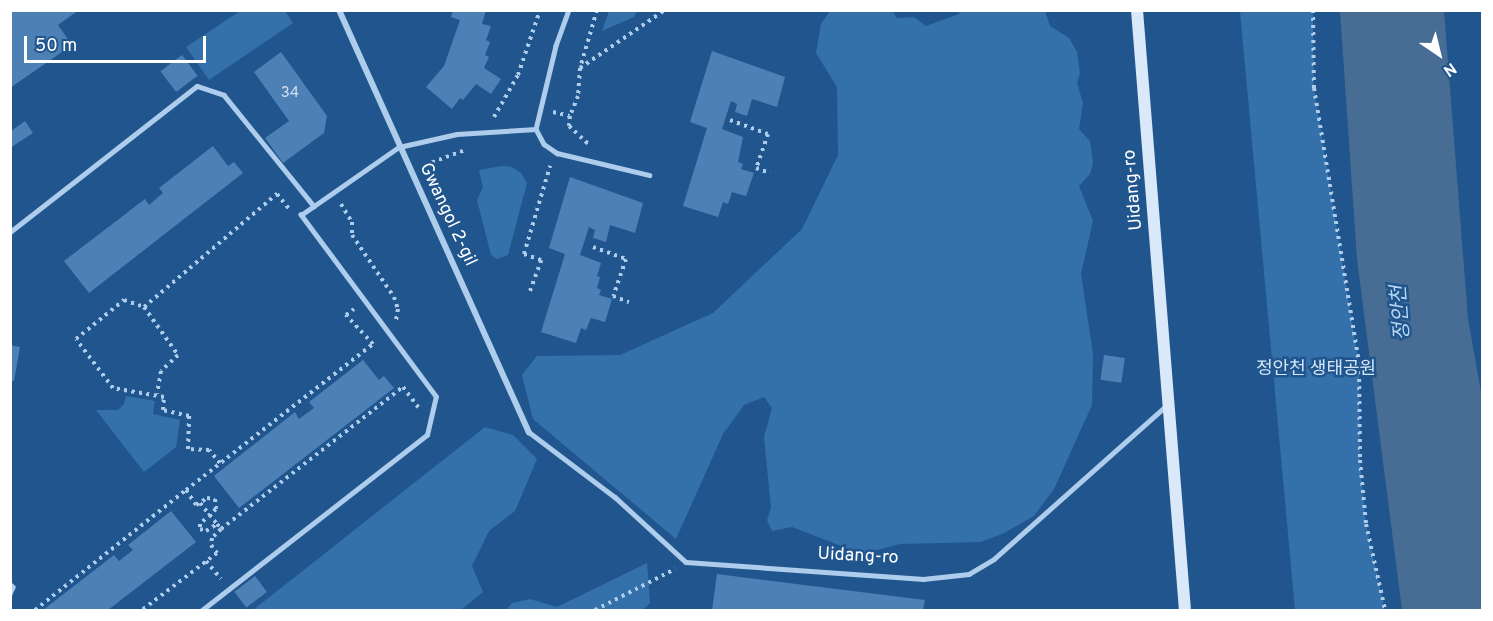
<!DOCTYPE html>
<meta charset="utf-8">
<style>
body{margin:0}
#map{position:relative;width:1493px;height:621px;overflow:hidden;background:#20568d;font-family:Overpass,"Noto Sans KR",sans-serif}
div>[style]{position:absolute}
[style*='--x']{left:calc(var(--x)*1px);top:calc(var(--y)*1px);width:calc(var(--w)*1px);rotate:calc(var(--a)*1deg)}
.green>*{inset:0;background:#3470aa}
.water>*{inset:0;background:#476d94}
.building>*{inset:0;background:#4d81b6;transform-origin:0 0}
.path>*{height:4px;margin-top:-2px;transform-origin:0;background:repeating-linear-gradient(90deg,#aecdec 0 3px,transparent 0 7.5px)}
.service>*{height:4.5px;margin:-2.25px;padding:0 2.25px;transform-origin:2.25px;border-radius:2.25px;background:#aecdec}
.minor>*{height:6px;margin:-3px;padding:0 3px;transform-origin:3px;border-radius:3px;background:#aecdec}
.secondary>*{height:12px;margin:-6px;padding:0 6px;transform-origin:6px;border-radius:6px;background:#dae9f9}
span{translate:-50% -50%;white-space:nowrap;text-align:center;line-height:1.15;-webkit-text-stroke:5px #20568d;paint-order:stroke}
.number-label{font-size:15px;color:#d2e0ed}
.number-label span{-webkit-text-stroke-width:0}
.street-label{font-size:18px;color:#fff}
.park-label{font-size:18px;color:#d3e6f9}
.water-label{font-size:20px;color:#bad7f3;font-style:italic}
.frame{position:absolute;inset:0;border:12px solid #fff;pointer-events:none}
.north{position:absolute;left:1409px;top:24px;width:60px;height:60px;-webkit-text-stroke:4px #20568d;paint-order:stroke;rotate:145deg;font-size:16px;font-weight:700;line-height:24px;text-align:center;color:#fff}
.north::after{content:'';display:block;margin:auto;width:21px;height:27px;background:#fff;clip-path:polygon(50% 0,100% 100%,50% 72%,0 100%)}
.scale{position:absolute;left:24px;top:36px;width:182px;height:27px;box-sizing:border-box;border:3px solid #fff;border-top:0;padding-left:8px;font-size:18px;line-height:21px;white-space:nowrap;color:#fff;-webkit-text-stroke:4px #20568d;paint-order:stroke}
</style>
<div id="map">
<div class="green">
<div style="clip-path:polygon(240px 11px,285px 11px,293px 23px,209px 80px,186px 47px)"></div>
<div style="clip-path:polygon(609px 11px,609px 10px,637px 11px,634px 17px,602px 31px)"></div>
<div style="clip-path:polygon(830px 11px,892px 11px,897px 18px,914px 17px,926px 26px,959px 14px,960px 11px,1045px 11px,1050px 26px,1069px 38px,1077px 52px,1080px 73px,1077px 83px,1083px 103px,1079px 129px,1090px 141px,1093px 163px,1090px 174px,1079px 186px,1093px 221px,1081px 274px,1093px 354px,1092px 405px,1054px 489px,1034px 516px,1004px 533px,981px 542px,900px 544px,862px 554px,792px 527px,772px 531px,767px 520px,771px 508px,764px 437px,772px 408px,764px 397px,744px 405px,723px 434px,676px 539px,533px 419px,522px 375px,537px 356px,620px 355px,713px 313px,802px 229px,838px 155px,837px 87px,816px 53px,821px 24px)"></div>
<div style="clip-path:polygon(1240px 11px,1313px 11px,1314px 88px,1359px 364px,1360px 460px,1366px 524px,1385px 610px,1295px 610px)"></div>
<div style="clip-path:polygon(502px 166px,512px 167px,521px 173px,527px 183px,508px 255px,497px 259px,491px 255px,477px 200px,483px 187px,479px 170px)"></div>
<div style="clip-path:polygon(126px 396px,155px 401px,153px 414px,180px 420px,176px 447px,144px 472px,96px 410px,118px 410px,124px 404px)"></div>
<div style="clip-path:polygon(485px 427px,513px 435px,537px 459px,515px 511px,489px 531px,472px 566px,483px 592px,461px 610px,253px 610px)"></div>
<div style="clip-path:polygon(647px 563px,650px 603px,643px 610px,506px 610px,512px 603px,530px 599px,557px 607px)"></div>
</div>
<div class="water">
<div style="clip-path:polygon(1340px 11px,1444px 11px,1468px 319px,1482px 398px,1482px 610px,1402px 610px,1357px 259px)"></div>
</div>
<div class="building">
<div style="clip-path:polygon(10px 10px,79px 10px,58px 25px,72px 45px,10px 88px)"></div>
<div style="clip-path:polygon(453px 10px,486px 10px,482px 24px,491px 26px,486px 40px,490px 42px,485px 55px,489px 57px,484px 68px,501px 79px,491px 94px,476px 84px,463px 100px,460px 98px,452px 109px,426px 87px,444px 66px,460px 20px,451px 17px)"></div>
<div style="clip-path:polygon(712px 51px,785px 77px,777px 107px,752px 99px,747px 116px,735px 112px,737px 104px,731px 101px,722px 129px,743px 137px,738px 162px,743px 164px,741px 169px,754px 173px,746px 196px,732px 192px,728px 204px,723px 202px,718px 217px,683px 206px,707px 128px,690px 122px)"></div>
<div style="clip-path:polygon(281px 52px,327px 116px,324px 133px,283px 163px,265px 138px,289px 121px,254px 72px)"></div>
<div style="left:182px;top:55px;width:26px;height:27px;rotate:53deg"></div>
<div style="clip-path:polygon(25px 121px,33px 133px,10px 148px,10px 132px)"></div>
<div style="clip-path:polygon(213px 146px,228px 166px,234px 162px,243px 173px,89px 293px,64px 261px,145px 199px,149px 205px,163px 193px,159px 188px)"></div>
<div style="clip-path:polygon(570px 177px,643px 203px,635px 233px,610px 225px,606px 242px,593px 238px,595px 230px,589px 227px,580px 255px,601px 263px,597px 276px,600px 277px,597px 288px,601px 290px,599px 295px,612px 299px,605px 322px,591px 318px,586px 330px,581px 328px,576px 343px,541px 332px,565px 254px,549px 248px)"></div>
<div style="clip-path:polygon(10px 345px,20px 347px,14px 381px,10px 380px)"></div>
<div style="left:1104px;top:355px;width:21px;height:25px;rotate:8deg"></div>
<div style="clip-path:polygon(363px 360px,379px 380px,384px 376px,394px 388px,239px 508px,214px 476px,295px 412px,299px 419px,314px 408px,309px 402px)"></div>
<div style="clip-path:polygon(171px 511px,196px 542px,108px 610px,43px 610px,114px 555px,119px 561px,133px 550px,128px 545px)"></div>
<div style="clip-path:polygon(717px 574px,925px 600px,923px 610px,712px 610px)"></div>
<div style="left:255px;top:576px;width:20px;height:26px;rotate:53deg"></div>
</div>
<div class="path">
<div style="--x:597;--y:10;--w:60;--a:106.3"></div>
<div style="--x:580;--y:68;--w:103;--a:-34.3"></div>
<div style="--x:1313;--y:10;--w:78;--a:89.3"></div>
<div style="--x:1314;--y:88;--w:280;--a:80.7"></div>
<div style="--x:1359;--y:364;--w:96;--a:89.4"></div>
<div style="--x:1360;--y:460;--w:64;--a:84.6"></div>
<div style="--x:1366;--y:524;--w:88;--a:77.5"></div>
<div style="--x:580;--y:68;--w:28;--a:94"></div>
<div style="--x:578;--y:96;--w:22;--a:112"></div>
<div style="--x:570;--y:116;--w:10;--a:96"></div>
<div style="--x:569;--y:126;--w:26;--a:43"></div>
<div style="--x:553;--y:112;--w:17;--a:13"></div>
<div style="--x:494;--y:117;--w:48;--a:-60.3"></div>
<div style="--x:518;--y:75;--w:69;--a:-71.3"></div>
<div style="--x:730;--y:120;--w:40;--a:20.2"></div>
<div style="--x:768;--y:134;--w:36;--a:109"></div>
<div style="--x:756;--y:168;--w:15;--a:20"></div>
<div style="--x:425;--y:165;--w:43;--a:-20.6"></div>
<div style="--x:341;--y:204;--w:21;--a:59"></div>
<div style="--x:352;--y:222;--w:13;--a:90"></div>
<div style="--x:352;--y:235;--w:75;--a:55.9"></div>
<div style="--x:394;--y:297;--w:13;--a:72"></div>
<div style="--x:398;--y:309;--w:11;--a:100"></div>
<div style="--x:593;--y:247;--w:35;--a:20"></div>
<div style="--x:626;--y:259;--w:39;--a:109"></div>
<div style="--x:613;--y:296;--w:17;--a:21"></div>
<div style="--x:530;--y:291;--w:33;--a:-70"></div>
<div style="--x:541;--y:260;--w:18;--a:-161"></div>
<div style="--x:524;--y:254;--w:92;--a:-73.5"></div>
<div style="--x:144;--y:307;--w:59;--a:54.7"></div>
<div style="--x:178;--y:355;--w:23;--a:137"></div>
<div style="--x:161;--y:371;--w:23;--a:100"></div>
<div style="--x:220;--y:463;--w:17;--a:-130"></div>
<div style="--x:209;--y:450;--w:21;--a:-177"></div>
<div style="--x:188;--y:449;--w:33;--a:-88"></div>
<div style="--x:189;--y:416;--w:27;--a:-167"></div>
<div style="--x:163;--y:410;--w:13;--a:-86"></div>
<div style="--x:164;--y:397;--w:52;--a:-170"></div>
<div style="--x:113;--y:388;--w:61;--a:-127.1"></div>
<div style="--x:76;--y:339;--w:62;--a:-39.1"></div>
<div style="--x:124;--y:300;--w:21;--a:19"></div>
<div style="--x:144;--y:307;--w:175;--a:-40.4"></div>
<div style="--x:277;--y:194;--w:21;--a:51"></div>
<div style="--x:186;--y:490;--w:237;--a:-38"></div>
<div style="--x:373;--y:344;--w:40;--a:-133"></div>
<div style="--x:346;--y:315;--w:10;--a:-37"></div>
<div style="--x:200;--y:503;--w:27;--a:51"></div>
<div style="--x:221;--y:529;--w:231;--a:-38"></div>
<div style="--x:403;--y:387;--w:26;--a:53"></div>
<div style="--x:206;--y:561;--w:23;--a:50"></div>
<div style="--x:35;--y:610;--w:193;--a:-38.5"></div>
<div style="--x:186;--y:490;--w:18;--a:56"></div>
<div style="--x:196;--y:505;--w:13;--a:-32"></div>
<div style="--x:207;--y:498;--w:8;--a:7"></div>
<div style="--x:215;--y:499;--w:10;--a:84"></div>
<div style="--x:216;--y:509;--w:22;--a:137"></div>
<div style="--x:200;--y:524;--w:5;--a:90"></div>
<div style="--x:200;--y:529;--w:6;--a:18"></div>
<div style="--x:206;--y:531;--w:13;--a:-32"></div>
<div style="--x:217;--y:524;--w:6;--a:51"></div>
<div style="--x:221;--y:529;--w:13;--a:135"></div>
<div style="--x:212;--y:538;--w:7;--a:98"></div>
<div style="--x:211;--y:545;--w:10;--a:53"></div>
<div style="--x:217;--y:553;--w:94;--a:142.8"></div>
<div style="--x:595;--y:610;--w:90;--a:-27.1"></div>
</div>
<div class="service">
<div style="--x:569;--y:10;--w:38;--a:110"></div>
<div style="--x:556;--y:46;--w:85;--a:103.5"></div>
<div style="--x:536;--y:129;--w:17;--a:62"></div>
<div style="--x:544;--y:144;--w:16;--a:35"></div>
<div style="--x:557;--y:153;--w:95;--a:13.4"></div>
<div style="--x:10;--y:232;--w:237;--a:-38"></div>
<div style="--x:197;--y:86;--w:28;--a:18"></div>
<div style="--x:224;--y:95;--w:143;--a:51"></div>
<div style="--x:529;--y:432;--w:108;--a:37.1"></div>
<div style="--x:615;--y:497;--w:96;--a:42.5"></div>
<div style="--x:686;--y:562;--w:238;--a:4.1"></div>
<div style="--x:923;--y:579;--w:46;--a:-6.2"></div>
<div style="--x:969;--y:574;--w:29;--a:-31"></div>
<div style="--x:994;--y:559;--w:232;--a:-41.7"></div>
<div style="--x:10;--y:584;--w:4;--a:45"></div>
<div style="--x:13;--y:587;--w:8;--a:113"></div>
<div style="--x:202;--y:610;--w:285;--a:-37.9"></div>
<div style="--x:427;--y:435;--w:39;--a:-77"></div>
<div style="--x:436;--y:397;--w:227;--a:-126.6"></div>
<div style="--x:301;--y:215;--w:119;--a:-34.8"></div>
<div style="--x:399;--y:147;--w:59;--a:-12.6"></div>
<div style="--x:457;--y:134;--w:79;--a:-3.6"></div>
</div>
<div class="minor">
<div style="--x:339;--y:10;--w:463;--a:65.8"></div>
</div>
<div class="secondary">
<div style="--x:1137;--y:10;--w:602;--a:85.43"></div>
</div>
<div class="number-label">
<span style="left:290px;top:94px">34</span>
</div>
<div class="street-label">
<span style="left:1134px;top:190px;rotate:-95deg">Uidang-ro</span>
<span style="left:447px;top:215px;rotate:65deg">Gwangol 2-gil</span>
<span style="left:858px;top:557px;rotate:3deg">Uidang-ro</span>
</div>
<div class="park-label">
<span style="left:1316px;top:370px">정안천 생태공원</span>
</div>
<div class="water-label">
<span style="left:1402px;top:313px;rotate:-94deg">정안천</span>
</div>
<div class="frame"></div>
<div class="north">N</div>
<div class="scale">50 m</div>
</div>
